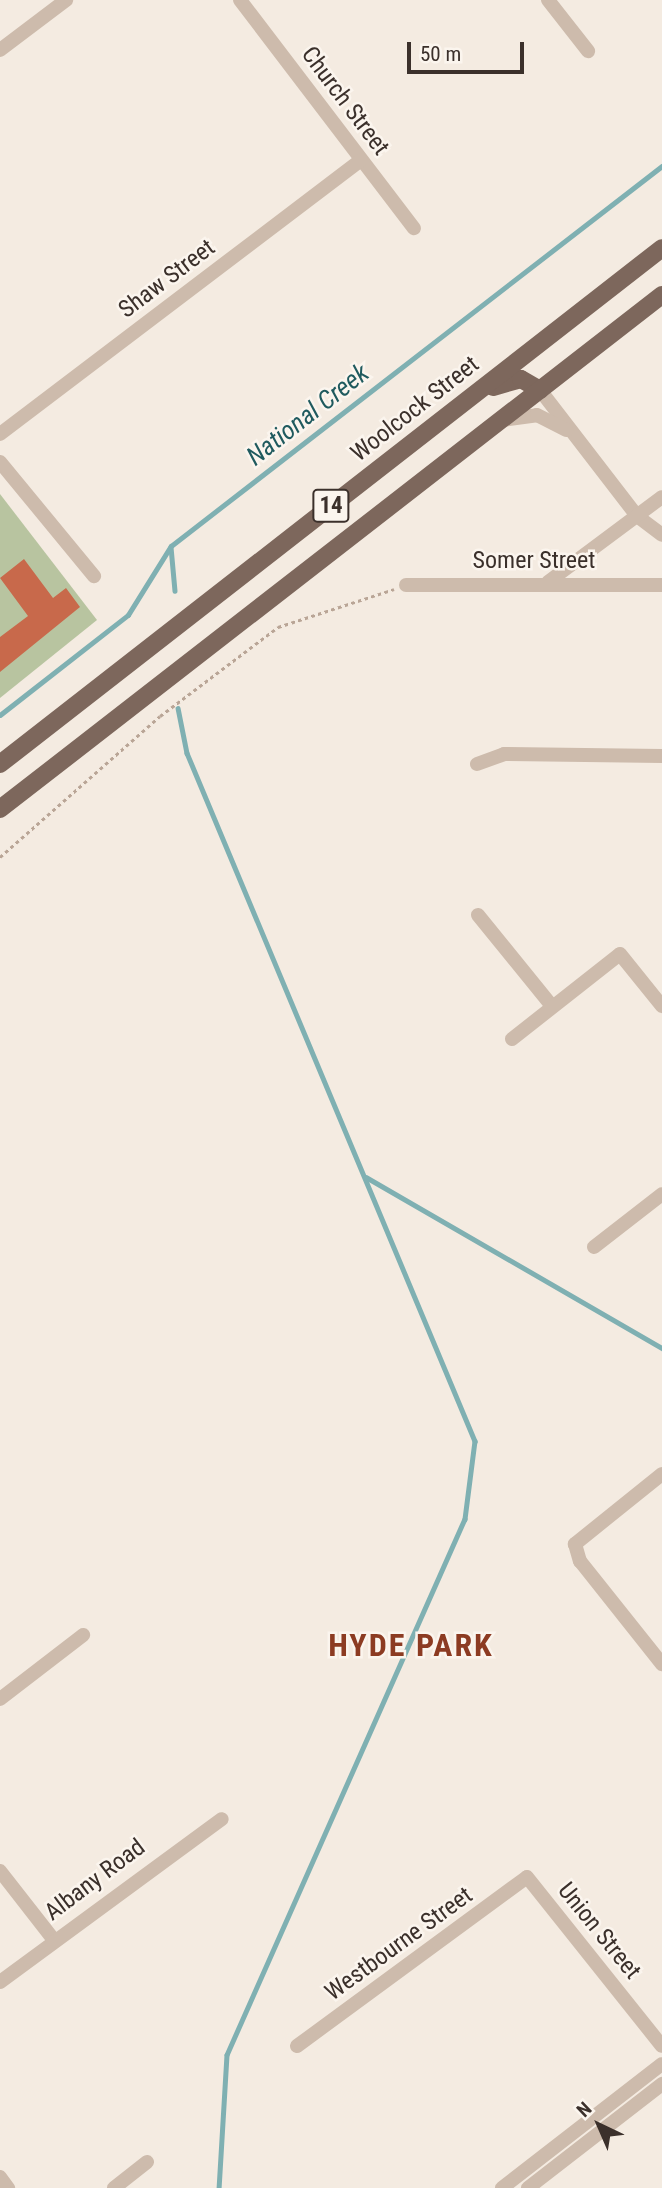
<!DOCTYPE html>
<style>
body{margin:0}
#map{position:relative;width:662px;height:2188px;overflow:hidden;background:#f4ebe1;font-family:"Roboto Condensed",sans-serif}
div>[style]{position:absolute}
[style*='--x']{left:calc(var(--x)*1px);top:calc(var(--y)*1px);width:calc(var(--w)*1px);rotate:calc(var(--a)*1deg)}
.green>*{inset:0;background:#b8c4a0}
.stream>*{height:4.5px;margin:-2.25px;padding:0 2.25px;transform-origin:2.25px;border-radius:2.25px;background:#7fb0b2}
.building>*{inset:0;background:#c8694b}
.path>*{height:2.5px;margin-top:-1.25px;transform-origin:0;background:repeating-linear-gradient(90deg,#b9a596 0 3.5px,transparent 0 7px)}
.minor>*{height:14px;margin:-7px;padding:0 7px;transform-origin:7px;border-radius:7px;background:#cdbbac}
.primary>*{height:18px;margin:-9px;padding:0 9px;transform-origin:9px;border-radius:9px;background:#7d675c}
span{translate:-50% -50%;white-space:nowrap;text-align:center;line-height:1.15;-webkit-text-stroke:5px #fbf5ee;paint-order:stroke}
.shield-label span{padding:2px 5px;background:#fbf5ee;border:2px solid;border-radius:5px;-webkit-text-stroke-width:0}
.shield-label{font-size:23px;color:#3b302b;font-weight:700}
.street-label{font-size:24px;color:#3b302b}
.water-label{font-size:26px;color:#1f5a5e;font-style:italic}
.district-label{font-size:32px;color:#8c3b22;font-weight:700;letter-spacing:2px}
.north{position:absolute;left:564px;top:2090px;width:70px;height:70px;-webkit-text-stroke:5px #fbf5ee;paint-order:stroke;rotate:316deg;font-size:19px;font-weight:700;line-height:28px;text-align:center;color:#3b302b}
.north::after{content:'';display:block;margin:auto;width:24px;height:32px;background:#3b302b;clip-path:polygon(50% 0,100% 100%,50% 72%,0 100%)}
.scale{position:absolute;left:407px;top:42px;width:117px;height:32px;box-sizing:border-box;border:4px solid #3b302b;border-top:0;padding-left:9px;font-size:21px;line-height:24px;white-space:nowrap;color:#3b302b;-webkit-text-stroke:5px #fbf5ee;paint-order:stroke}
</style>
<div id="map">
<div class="green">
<div style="clip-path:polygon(0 494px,97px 620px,0 698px)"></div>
</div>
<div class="stream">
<div style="--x:171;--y:547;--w:44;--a:84.8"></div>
<div style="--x:178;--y:708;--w:46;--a:78.7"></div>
<div style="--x:187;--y:753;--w:746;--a:67.29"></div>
<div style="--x:475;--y:1441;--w:79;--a:97.3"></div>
<div style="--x:465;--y:1519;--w:586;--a:113.94"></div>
<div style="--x:227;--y:2055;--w:133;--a:93.4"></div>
<div style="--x:0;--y:715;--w:162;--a:-38"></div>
<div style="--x:128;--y:615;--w:81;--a:-58.1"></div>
<div style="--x:171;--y:546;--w:621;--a:-37.74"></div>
<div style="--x:366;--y:1177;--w:342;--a:30"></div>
</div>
<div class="building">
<div style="clip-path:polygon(24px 559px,53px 598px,66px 588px,80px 607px,0 672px,0 637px,28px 616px,0 578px)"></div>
</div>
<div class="path">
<div style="--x:0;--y:857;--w:213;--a:-41.4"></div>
<div style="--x:160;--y:716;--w:148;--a:-37"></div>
<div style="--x:278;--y:627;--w:122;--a:-18.1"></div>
</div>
<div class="minor">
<div style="--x:240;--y:0;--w:287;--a:52.7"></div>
<div style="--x:548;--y:0;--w:65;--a:51.9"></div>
<div style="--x:0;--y:50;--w:83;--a:-37.1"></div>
<div style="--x:540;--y:390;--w:159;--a:52.4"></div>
<div style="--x:637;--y:516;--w:31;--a:37"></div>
<div style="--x:503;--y:420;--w:34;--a:-8"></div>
<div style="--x:537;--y:415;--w:33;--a:27"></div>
<div style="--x:0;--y:434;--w:453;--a:-37.2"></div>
<div style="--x:0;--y:462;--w:148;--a:50.5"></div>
<div style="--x:548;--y:582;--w:142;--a:-36.7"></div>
<div style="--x:406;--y:585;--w:256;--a:0"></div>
<div style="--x:477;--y:764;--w:29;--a:-20"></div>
<div style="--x:504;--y:754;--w:158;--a:0.7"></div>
<div style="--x:478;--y:915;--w:117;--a:50.9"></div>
<div style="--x:512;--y:1039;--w:137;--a:-38.2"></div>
<div style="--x:620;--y:954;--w:67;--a:51.1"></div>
<div style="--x:594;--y:1247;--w:86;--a:-37.9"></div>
<div style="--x:662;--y:1474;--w:112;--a:141.2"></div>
<div style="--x:575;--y:1544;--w:18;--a:74"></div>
<div style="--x:580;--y:1561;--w:132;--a:51.5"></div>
<div style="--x:0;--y:1699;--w:105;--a:-37.6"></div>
<div style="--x:0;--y:1871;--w:88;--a:52"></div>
<div style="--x:0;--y:1982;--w:275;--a:-36.3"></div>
<div style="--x:297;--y:2046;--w:285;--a:-36.3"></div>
<div style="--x:527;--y:1877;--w:216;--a:51.4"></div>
<div style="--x:0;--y:2177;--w:14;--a:54"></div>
<div style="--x:114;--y:2188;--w:42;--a:-38.2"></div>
<div style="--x:502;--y:2188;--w:202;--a:-37.8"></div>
<div style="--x:528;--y:2188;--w:170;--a:-37.8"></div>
</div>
<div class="primary">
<div style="--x:493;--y:387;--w:29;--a:-16"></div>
<div style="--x:521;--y:379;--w:22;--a:30"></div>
<div style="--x:0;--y:764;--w:839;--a:-37.93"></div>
<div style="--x:0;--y:809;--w:838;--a:-37.83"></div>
</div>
<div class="shield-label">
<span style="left:331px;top:506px">14</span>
</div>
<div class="street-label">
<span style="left:345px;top:101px;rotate:53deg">Church Street</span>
<span style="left:167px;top:279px;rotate:-37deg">Shaw Street</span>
<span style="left:415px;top:409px;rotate:-38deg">Woolcock Street</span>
<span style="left:534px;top:561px">Somer Street</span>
<span style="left:95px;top:1880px;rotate:-37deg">Albany Road</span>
<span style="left:599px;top:1931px;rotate:51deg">Union Street</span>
<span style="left:399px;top:1944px;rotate:-36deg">Westbourne Street</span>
</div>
<div class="water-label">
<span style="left:308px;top:415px;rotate:-38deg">National Creek</span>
</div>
<div class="district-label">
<span style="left:411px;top:1645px">HYDE PARK</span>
</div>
<div class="north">N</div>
<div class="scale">50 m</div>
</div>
